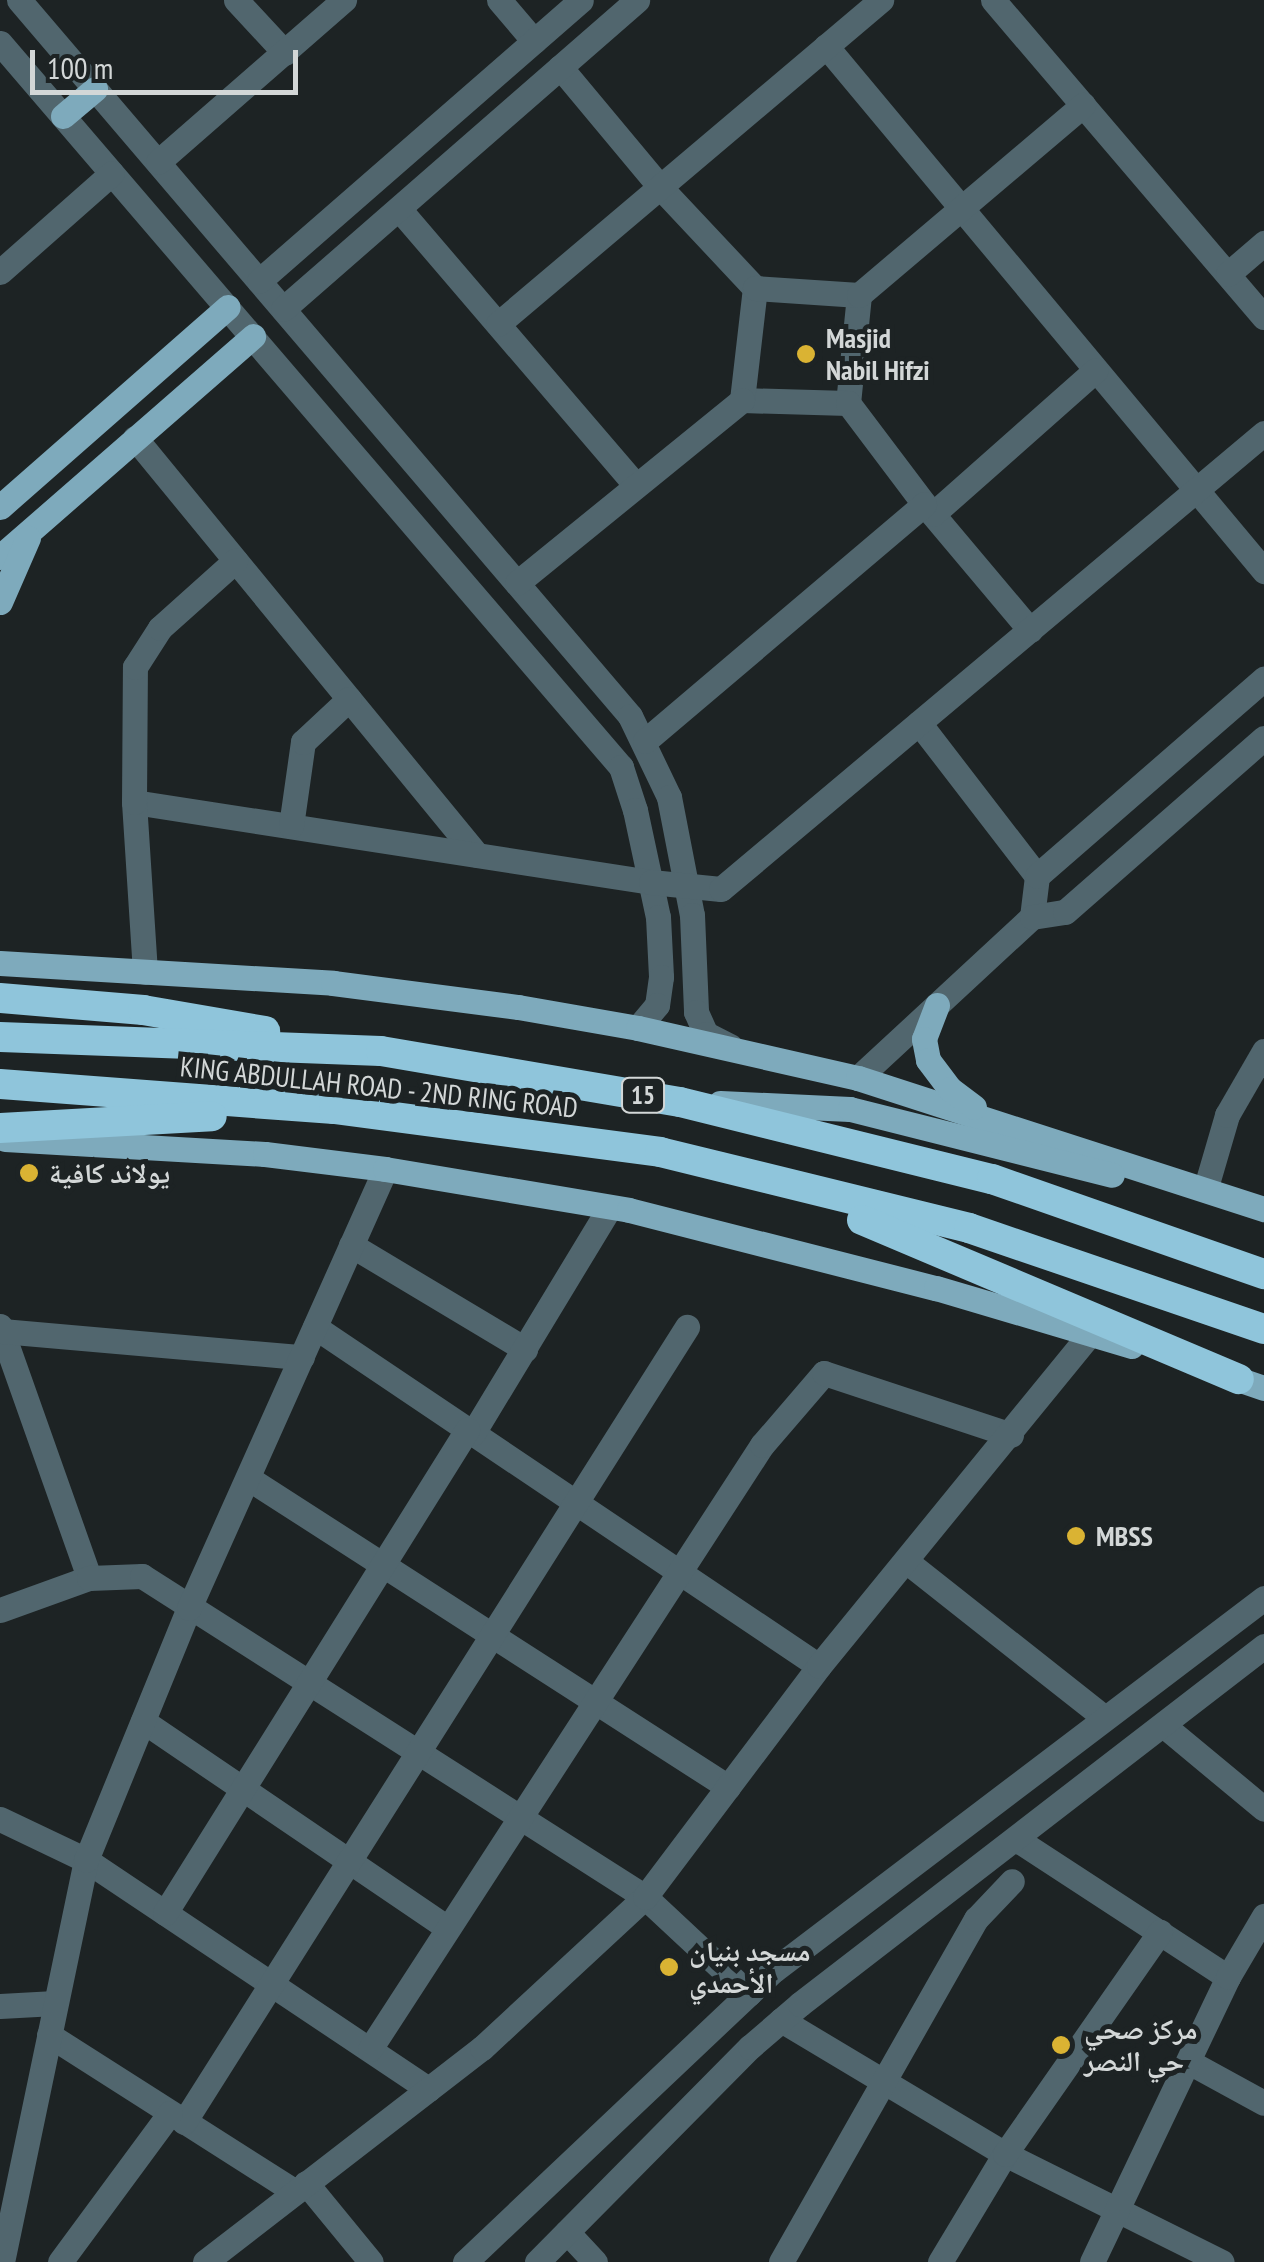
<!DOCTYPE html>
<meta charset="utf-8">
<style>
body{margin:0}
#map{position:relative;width:1264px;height:2262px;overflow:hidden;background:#1d2324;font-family:"PT Sans Narrow","Noto Naskh Arabic",sans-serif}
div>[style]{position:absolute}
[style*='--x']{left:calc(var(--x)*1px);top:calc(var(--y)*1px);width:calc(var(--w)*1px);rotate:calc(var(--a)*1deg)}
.minor>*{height:25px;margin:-12.5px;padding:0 12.5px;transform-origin:12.5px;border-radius:12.5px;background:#51666e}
.major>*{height:25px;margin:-12.5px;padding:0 12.5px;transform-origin:12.5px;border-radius:12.5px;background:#7eaabc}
.highway>*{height:30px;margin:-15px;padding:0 15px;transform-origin:15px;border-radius:15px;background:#8fc5db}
.dots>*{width:28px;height:28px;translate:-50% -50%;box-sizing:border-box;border:5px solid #1d2324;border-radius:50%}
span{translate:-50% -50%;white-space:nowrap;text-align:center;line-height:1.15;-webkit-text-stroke:10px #1d2324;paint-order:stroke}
.shield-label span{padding:2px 8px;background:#1d2324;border:2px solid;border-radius:8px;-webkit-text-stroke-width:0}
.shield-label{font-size:25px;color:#d3d7d7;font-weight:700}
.poi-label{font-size:28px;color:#d3d7d7;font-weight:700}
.left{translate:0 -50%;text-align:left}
.street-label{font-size:28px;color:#d3d7d7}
.scale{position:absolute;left:30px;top:50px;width:268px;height:45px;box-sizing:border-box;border:5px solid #d3d7d7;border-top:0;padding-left:12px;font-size:30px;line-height:35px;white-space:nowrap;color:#d3d7d7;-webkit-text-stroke:8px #1d2324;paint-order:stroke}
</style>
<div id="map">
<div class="minor">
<div style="--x:19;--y:0;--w:941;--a:49.52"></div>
<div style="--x:630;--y:716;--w:90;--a:64.3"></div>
<div style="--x:669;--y:797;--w:120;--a:79"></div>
<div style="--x:692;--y:915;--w:97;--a:87.6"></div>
<div style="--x:696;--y:1012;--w:24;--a:66"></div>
<div style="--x:706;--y:1034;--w:27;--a:27"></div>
<div style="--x:236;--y:0;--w:72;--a:47.2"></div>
<div style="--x:499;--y:0;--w:54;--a:49.5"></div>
<div style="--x:993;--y:0;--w:417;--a:49.5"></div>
<div style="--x:0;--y:43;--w:954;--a:49.38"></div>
<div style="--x:621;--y:767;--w:45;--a:72"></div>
<div style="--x:635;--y:810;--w:109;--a:77.9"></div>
<div style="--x:658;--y:917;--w:60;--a:87.1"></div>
<div style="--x:661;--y:977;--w:28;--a:98"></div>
<div style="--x:657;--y:1005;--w:30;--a:130"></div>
<div style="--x:826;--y:46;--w:684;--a:50.16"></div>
<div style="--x:560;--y:67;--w:156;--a:50.2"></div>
<div style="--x:660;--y:187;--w:139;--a:46.8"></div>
<div style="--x:158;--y:162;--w:247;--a:-41.1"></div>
<div style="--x:399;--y:209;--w:362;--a:49.4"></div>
<div style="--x:0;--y:272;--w:149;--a:-41.5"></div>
<div style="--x:1228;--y:274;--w:48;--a:-40.7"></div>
<div style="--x:259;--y:281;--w:427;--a:-41.1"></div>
<div style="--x:859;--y:295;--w:109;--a:95.8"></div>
<div style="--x:848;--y:403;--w:106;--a:-178.4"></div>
<div style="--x:742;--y:400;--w:113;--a:-83.4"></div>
<div style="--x:755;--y:288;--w:104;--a:3.9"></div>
<div style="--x:859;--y:295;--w:294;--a:-40.3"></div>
<div style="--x:283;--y:309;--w:470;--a:-41.1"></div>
<div style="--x:498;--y:324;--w:502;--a:-40.23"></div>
<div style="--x:848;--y:403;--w:126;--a:53"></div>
<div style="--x:924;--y:504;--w:165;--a:49.9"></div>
<div style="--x:135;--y:438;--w:539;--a:50.64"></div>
<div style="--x:933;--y:514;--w:217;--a:-41.5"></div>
<div style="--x:517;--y:583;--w:290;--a:-39.1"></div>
<div style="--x:919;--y:723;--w:193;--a:52.4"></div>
<div style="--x:645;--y:741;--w:366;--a:-40.3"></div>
<div style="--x:134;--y:802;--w:523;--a:8.8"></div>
<div style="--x:651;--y:882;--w:70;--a:5.7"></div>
<div style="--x:721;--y:889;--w:709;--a:-40.02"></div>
<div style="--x:291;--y:826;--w:85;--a:-81.9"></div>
<div style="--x:303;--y:742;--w:63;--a:-43.1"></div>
<div style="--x:1032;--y:917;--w:41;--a:-83"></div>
<div style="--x:1037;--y:876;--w:301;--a:-41"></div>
<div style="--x:145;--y:972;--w:170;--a:-93.7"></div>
<div style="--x:134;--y:802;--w:135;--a:-89.6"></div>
<div style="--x:135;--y:667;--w:46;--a:-57.3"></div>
<div style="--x:160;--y:628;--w:101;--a:-41.8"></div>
<div style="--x:858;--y:1078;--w:237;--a:-42.8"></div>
<div style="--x:1032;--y:917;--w:33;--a:-9"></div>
<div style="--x:1065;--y:912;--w:264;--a:-41.2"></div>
<div style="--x:1206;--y:1187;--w:75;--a:-73.7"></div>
<div style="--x:1227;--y:1115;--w:74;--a:-60"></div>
<div style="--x:351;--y:1245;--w:203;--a:30.9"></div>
<div style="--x:0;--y:1326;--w:267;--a:70.5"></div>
<div style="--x:315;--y:1327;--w:607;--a:33.93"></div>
<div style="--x:2;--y:1331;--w:301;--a:5"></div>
<div style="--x:473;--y:1433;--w:264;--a:-58.8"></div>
<div style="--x:248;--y:1478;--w:571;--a:32.77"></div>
<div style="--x:906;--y:1561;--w:253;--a:38.3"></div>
<div style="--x:0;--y:1610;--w:95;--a:-19.8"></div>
<div style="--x:89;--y:1578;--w:53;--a:-2.2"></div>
<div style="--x:142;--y:1576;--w:597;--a:32.54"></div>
<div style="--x:645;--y:1897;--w:142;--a:43"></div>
<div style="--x:143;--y:1721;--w:366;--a:34.2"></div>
<div style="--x:1163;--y:1725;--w:131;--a:39.7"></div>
<div style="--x:0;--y:1819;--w:95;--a:25.5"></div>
<div style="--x:86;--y:1860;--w:412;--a:33.8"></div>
<div style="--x:1016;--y:1839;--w:253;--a:33.1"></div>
<div style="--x:165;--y:1913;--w:570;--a:-57.98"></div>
<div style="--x:0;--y:2006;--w:55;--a:-3.1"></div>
<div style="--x:781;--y:2020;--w:261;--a:30.9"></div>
<div style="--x:1005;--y:2154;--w:242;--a:26.5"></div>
<div style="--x:49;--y:2035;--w:292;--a:32.5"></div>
<div style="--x:370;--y:2049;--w:720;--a:-57.02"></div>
<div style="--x:762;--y:1445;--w:95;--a:-49.3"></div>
<div style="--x:824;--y:1373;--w:197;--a:18.3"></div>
<div style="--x:1189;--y:2062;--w:85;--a:28.7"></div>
<div style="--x:184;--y:2122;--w:941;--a:-57.68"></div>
<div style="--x:306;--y:2183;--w:102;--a:50.6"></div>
<div style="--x:567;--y:2232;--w:41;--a:47"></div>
<div style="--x:2;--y:2262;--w:411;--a:-78.2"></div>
<div style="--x:86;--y:1860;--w:272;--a:-67.8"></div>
<div style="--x:189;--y:1608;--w:481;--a:-65.9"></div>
<div style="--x:60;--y:2262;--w:185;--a:-53.6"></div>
<div style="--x:205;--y:2262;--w:350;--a:-37.7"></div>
<div style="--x:482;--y:2048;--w:222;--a:-42.8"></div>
<div style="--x:645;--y:1897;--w:289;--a:-53"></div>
<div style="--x:819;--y:1666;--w:429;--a:-50.8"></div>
<div style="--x:465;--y:2262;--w:425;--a:-43.4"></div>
<div style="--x:774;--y:1970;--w:615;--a:-37.21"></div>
<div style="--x:537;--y:2262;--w:303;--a:-45.3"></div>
<div style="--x:750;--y:2047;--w:66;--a:-40.7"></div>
<div style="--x:800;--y:2004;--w:586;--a:-37.65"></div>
<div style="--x:781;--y:2262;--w:395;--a:-60.4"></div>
<div style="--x:976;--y:1919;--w:52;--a:-46.5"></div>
<div style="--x:940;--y:2262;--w:126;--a:-59"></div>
<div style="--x:1005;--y:2154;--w:271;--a:-55.1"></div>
<div style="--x:1092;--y:2262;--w:316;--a:-64.5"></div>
<div style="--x:1228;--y:1977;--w:71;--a:-59.5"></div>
</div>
<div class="major">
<div style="--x:63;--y:116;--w:42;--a:-40.2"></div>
<div style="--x:0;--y:507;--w:303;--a:-41.3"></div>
<div style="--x:0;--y:557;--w:336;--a:-41.1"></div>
<div style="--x:0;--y:602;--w:70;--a:-66.4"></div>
<div style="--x:0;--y:963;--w:334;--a:3.4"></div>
<div style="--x:333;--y:983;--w:187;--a:7.4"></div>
<div style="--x:518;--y:1007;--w:122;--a:9.9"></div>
<div style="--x:638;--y:1028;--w:226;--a:12.8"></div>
<div style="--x:858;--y:1078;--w:427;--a:17.9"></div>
<div style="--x:937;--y:1005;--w:36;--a:111"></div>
<div style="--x:924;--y:1039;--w:21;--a:79"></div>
<div style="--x:928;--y:1060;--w:36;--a:53"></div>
<div style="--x:950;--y:1089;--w:30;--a:37"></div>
<div style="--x:720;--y:1103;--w:130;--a:2.6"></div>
<div style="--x:850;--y:1109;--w:270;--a:14.1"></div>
<div style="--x:5;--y:1139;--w:260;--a:3.3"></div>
<div style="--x:265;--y:1154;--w:121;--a:7.1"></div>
<div style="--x:385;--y:1169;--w:247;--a:9.5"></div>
<div style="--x:629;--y:1210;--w:317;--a:14.3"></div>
<div style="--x:936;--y:1288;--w:204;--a:16.5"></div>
<div style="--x:1223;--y:1374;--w:43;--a:18.9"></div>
</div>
<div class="highway">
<div style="--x:0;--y:998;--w:144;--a:4.8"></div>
<div style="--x:143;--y:1010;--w:124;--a:9.8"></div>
<div style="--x:0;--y:1037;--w:381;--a:2.1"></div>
<div style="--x:381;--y:1051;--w:303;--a:9.7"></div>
<div style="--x:680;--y:1102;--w:321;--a:13.9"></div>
<div style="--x:992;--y:1179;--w:288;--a:19.3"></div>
<div style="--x:0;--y:1084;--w:335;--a:4.3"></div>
<div style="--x:334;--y:1109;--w:329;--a:7.5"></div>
<div style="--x:660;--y:1152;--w:318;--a:13.8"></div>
<div style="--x:969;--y:1228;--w:312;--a:18.9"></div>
<div style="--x:0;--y:1128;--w:212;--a:-3.2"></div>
<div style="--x:862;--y:1220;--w:409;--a:22.9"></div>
</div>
<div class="dots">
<div style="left:806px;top:354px;background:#dab333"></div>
<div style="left:29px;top:1173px;background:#dab333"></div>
<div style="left:1076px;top:1536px;background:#dab333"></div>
<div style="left:669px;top:1967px;background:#dab333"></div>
<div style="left:1061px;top:2045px;background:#dab333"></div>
</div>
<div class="shield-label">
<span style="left:643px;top:1095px">15</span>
</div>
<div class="poi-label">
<span class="left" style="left:826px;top:354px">Masjid<br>Nabil Hifzi</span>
<span class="left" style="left:49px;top:1173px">يولاند كافية</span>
<span class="left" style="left:1096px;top:1536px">MBSS</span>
<span class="left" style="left:689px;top:1967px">مسجد بنيان<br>الأحمدي</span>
<span class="left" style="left:1084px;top:2045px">مركز صحي<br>حي النصر</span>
</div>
<div class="street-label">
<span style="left:379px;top:1087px;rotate:6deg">KING ABDULLAH ROAD - 2ND RING ROAD</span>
</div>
<div class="scale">100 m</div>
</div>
